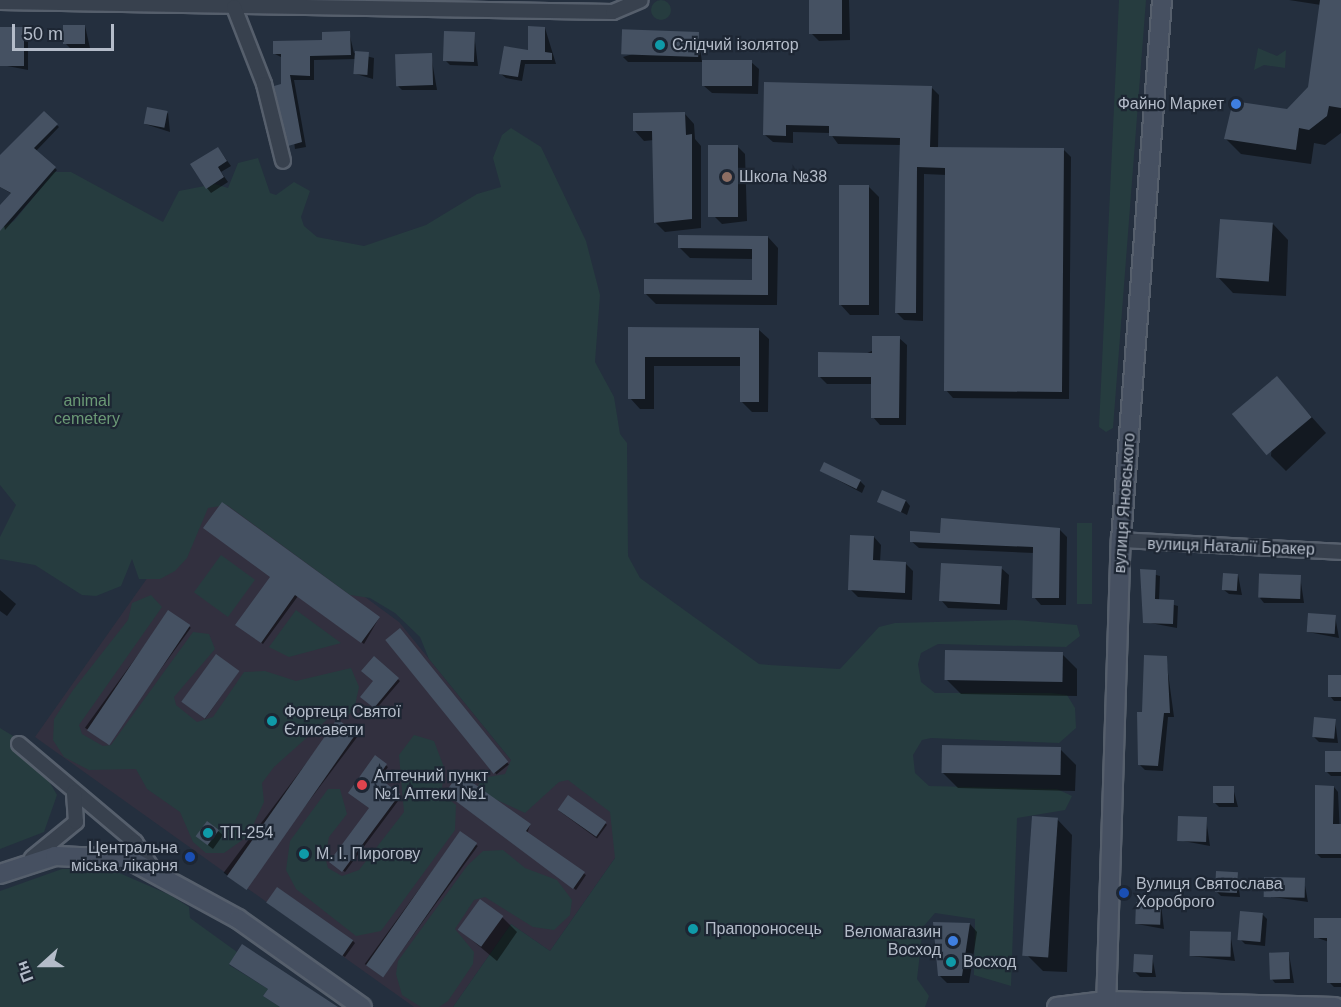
<!DOCTYPE html>
<meta charset="utf-8">
<style>
body{margin:0}
#map{position:relative;width:1341px;height:1007px;overflow:hidden;background:#242f3e;font-family:Helvetica,sans-serif}
div>[style]{position:absolute}
[style*='--x']{left:calc(var(--x)*1px);top:calc(var(--y)*1px);width:calc(var(--w)*1px);rotate:calc(var(--a)*1deg)}
.medical>*{inset:0;background:#32303f}
.green>*{inset:0;background:#263c3f;transform-origin:0 0}
.round{border-radius:50%}
.shadow>*{inset:0;background:#0007;transform-origin:0 0}
.building>*{inset:0;background:#455162;transform-origin:0 0}
.roads{filter:drop-shadow(2px 0 #565f6c) drop-shadow(-2px 0 #565f6c) drop-shadow(0 2px #565f6c) drop-shadow(0 -2px #565f6c)}
.street>*{height:14px;margin:-7px;padding:0 7px;transform-origin:7px;border-radius:7px;background:#38414e}
.secondary>*{height:18px;margin:-9px;padding:0 9px;transform-origin:9px;border-radius:9px;background:#465061}
.dots>*{width:16px;height:16px;translate:-50% -50%;box-sizing:border-box;border:3px solid #1d2633;border-radius:50%}
span{translate:-50% -50%;white-space:nowrap;text-align:center;line-height:1.15;-webkit-text-stroke:4.5px #1d2633;paint-order:stroke}
.poi-label{font-size:16px;color:#b4bcc9}
.left{translate:0 -50%;text-align:left}
.right{translate:-100% -50%;text-align:right}
.park-label{font-size:16px;color:#6b9a76}
.street-label{font-size:16px;color:#b4bcc9}
.north{position:absolute;left:12px;top:935px;width:60px;height:60px;-webkit-text-stroke:4px #1d2633;paint-order:stroke;rotate:249deg;font-size:16px;font-weight:700;line-height:24px;text-align:center;color:#b4bcc9}
.north::after{content:'';display:block;margin:auto;width:21px;height:27px;background:#b4bcc9;clip-path:polygon(50% 0,100% 100%,50% 72%,0 100%)}
.scale{position:absolute;left:12px;top:24px;width:102px;height:27px;box-sizing:border-box;border:3px solid #b4bcc9;border-top:0;padding-left:8px;font-size:18px;line-height:21px;white-space:nowrap;color:#b4bcc9;-webkit-text-stroke:4px #1d2633;paint-order:stroke}
</style>
<div id="map">
<div class="medical">
<div style="clip-path:polygon(213px 485px,399px 622px,511px 760px,582px 771px,645px 815px,550px 951px,511px 924px,453px 1007px,414px 1007px,35px 737px)"></div>
</div>
<div class="green">
<div style="clip-path:polygon(1119px 0,1146px 0,1113px 428px,1106px 432px,1099px 427px)"></div>
<div class="round" style="left:651px;top:0;width:20px;height:20px"></div>
<div style="clip-path:polygon(1258px 48px,1277px 56px,1286px 50px,1285px 68px,1264px 65px,1254px 70px)"></div>
<div style="clip-path:polygon(511px 128px,541px 147px,586px 241px,600px 295px,595px 362px,614px 397px,620px 434px,627px 443px,628px 556px,640px 578px,759px 664px,769px 665px,840px 669px,879px 627px,895px 623px,1015px 620px,1077px 625px,1080px 636px,1066px 647px,938px 644px,921px 653px,918px 664px,921px 682px,935px 693px,1052px 693px,1067px 695px,1075px 708px,1076px 728px,1059px 743px,931px 738px,922px 740px,913px 755px,915px 773px,929px 786px,1057px 789px,1072px 796px,1065px 810px,1017px 818px,1011px 986px,974px 975px,975px 919px,935px 913px,923px 927px,917px 979px,929px 996px,925px 1007px,453px 1007px,511px 924px,550px 951px,615px 858px,610px 812px,568px 780px,559px 782px,525px 813px,484px 794px,478px 786px,483px 778px,505px 774px,511px 760px,429px 659px,420px 637px,395px 613px,370px 598px,350px 595px,227px 505px,208px 508px,187px 558px,175px 571px,160px 579px,139px 579px,132px 559px,121px 586px,96px 596px,82px 595px,35px 565px,0 559px,0 537px,16px 505px,0 485px,0 229px,14px 221px,54px 172px,71px 172px,163px 222px,179px 191px,215px 184px,228px 188px,238px 163px,258px 158px,270px 193px,276px 195px,294px 182px,310px 191px,301px 217px,304px 226px,317px 237px,364px 246px,426px 225px,477px 194px,501px 187px,493px 158px,502px 135px)"></div>
<div style="left:1077px;top:523px;width:15px;height:81px"></div>
<div style="left:221px;top:555px;width:42px;height:46px;rotate:36deg"></div>
<div style="clip-path:polygon(151px 595px,162px 607px,79px 725px,82px 734px,103px 746px,111px 745px,193px 632px,209px 634px,215px 649px,174px 697px,176px 705px,197px 722px,213px 717px,244px 672px,265px 671px,296px 681px,351px 668px,359px 687px,354px 710px,346px 717px,331px 716px,274px 767px,262px 783px,264px 802px,248px 836px,224px 853px,206px 853px,193px 842px,180px 812px,147px 789px,136px 769px,89px 770px,64px 757px,53px 740px,54px 719px,73px 690px,128px 620px,132px 603px)"></div>
<div style="clip-path:polygon(296px 610px,341px 643px,289px 657px,269px 647px)"></div>
<div style="clip-path:polygon(0 728px,28px 745px,57px 795px,44px 832px,0 849px)"></div>
<div style="clip-path:polygon(414px 735px,434px 741px,445px 770px,441px 793px,456px 805px,455px 830px,381px 931px,356px 936px,296px 889px,286px 870px,290px 841px,328px 789px,340px 789px,347px 814px,329px 837px,325px 857px,328px 868px,342px 876px,359px 870px,404px 812px,399px 755px)"></div>
<div style="clip-path:polygon(503px 850px,525px 868px,557px 880px,572px 900px,570px 915px,554px 930px,533px 927px,485px 897px,474px 900px,455px 929px,474px 952px,473px 964px,448px 1001px,439px 1007px,421px 1007px,402px 995px,396px 974px,398px 961px,467px 866px,483px 851px)"></div>
<div style="clip-path:polygon(62px 869px,110px 869px,170px 895px,189px 907px,190px 918px,237px 952px,229px 965px,268px 989px,263px 996px,280px 1007px,0 1007px,0 891px)"></div>
</div>
<div class="shadow">
<div style="clip-path:polygon(811px 0,849px 0,850px 40px,819px 41px,811px 33px)"></div>
<div style="clip-path:polygon(1289px 0,1341px 0,1341px 133px,1325px 145px,1314px 143px,1311px 164px,1241px 154px,1225px 138px,1288px 110px,1309px 88px,1321px 5px)"></div>
<div style="clip-path:polygon(85px 26px,90px 48px,70px 48px,65px 43px)"></div>
<div style="clip-path:polygon(0 28px,28px 33px,28px 70px,2px 65px)"></div>
<div style="clip-path:polygon(545px 28px,556px 64px,525px 64px,522px 81px,506px 78px,501px 74px,529px 51px)"></div>
<div style="clip-path:polygon(349px 32px,354px 53px,374px 58px,373px 79px,356px 74px,357px 59px,314px 60px,314px 80px,294px 80px,306px 147px,295px 149px,283px 58px,275px 54px)"></div>
<div style="clip-path:polygon(474px 33px,478px 66px,450px 65px,445px 60px)"></div>
<div style="clip-path:polygon(698px 34px,702px 62px,628px 62px,623px 57px)"></div>
<div style="clip-path:polygon(431px 55px,437px 90px,402px 90px,397px 85px)"></div>
<div style="clip-path:polygon(751px 62px,759px 69px,758px 94px,712px 93px,704px 86px)"></div>
<div style="clip-path:polygon(765px 84px,931px 87px,939px 95px,938px 148px,1063px 149px,1071px 157px,1069px 399px,953px 398px,946px 390px,947px 175px,924px 174px,923px 321px,904px 320px,896px 312px,901px 145px,838px 144px,830px 133px,793px 132px,793px 143px,773px 142px,765px 135px)"></div>
<div style="clip-path:polygon(44px 113px,59px 127px,36px 151px,57px 170px,5px 230px,0 208px,12px 194px,0 187px,0 157px)"></div>
<div style="clip-path:polygon(168px 113px,170px 132px,145px 124px)"></div>
<div style="clip-path:polygon(685px 114px,694px 124px,695px 139px,701px 146px,701px 228px,665px 232px,655px 222px,654px 140px,644px 141px,635px 131px)"></div>
<div style="clip-path:polygon(737px 146px,745px 154px,747px 221px,722px 224px,714px 216px)"></div>
<div style="clip-path:polygon(218px 148px,231px 166px,221px 172px,228px 182px,211px 193px,207px 188px)"></div>
<div style="clip-path:polygon(869px 187px,879px 197px,879px 315px,850px 315px,840px 304px)"></div>
<div style="clip-path:polygon(1273px 224px,1288px 240px,1286px 296px,1233px 293px,1218px 277px)"></div>
<div style="clip-path:polygon(768px 237px,778px 248px,777px 305px,656px 304px,645px 293px,753px 281px,753px 259px,690px 258px,680px 248px)"></div>
<div style="clip-path:polygon(630px 328px,758px 329px,769px 339px,768px 412px,752px 412px,742px 402px,742px 366px,654px 366px,654px 409px,640px 409px,630px 398px)"></div>
<div style="clip-path:polygon(899px 338px,907px 345px,906px 425px,880px 425px,873px 417px,873px 384px,827px 384px,819px 376px)"></div>
<div style="clip-path:polygon(1277px 378px,1326px 433px,1286px 471px,1271px 456px)"></div>
<div style="clip-path:polygon(821px 471px,860px 481px,865px 486px,862px 493px)"></div>
<div style="clip-path:polygon(879px 501px,906px 501px,910px 506px,907px 515px)"></div>
<div style="clip-path:polygon(223px 504px,379px 618px,364px 644px,298px 596px,263px 644px,239px 626px,271px 577px)"></div>
<div style="clip-path:polygon(1060px 530px,1067px 537px,1066px 605px,1041px 605px,1034px 597px,1034px 553px,919px 548px,911px 541px,942px 534px)"></div>
<div style="clip-path:polygon(874px 537px,881px 545px,880px 562px,905px 563px,913px 571px,912px 600px,858px 597px,850px 589px)"></div>
<div style="clip-path:polygon(1001px 568px,1009px 575px,1007px 610px,948px 608px,941px 600px)"></div>
<div style="clip-path:polygon(1142px 571px,1160px 576px,1159px 601px,1178px 606px,1177px 628px,1145px 622px)"></div>
<div style="clip-path:polygon(1238px 575px,1242px 595px,1229px 594px,1224px 590px)"></div>
<div style="clip-path:polygon(1300px 576px,1304px 603px,1264px 603px,1260px 598px)"></div>
<div style="clip-path:polygon(0 590px,16px 604px,7px 616px,0 611px)"></div>
<div style="left:169px;top:612px;width:27px;height:143px;rotate:36deg"></div>
<div style="clip-path:polygon(1335px 616px,1339px 638px,1308px 632px)"></div>
<div style="left:400px;top:630px;width:173px;height:16px;rotate:51deg"></div>
<div style="clip-path:polygon(1062px 654px,1077px 669px,1077px 696px,961px 694px,946px 679px)"></div>
<div style="clip-path:polygon(1166px 658px,1174px 717px,1168px 717px,1163px 771px,1145px 770px,1140px 765px,1144px 713px)"></div>
<div style="clip-path:polygon(374px 659px,400px 681px,376px 709px,362px 696px,375px 681px)"></div>
<div style="clip-path:polygon(238px 672px,205px 719px,184px 703px)"></div>
<div style="clip-path:polygon(1341px 677px,1341px 701px,1334px 701px,1330px 696px)"></div>
<div style="clip-path:polygon(1335px 720px,1338px 743px,1319px 742px,1314px 737px)"></div>
<div style="left:338px;top:721px;width:25px;height:190px;rotate:37deg"></div>
<div style="clip-path:polygon(1061px 750px,1076px 765px,1075px 791px,958px 788px,943px 773px)"></div>
<div style="clip-path:polygon(1341px 753px,1341px 776px,1331px 776px,1326px 771px)"></div>
<div style="clip-path:polygon(375px 757px,388px 767px,379px 780px,401px 797px,345px 872px,333px 863px,371px 808px)"></div>
<div style="clip-path:polygon(1334px 787px,1338px 792px,1341px 858px,1321px 858px,1316px 853px)"></div>
<div style="clip-path:polygon(1233px 788px,1238px 807px,1219px 807px,1214px 802px)"></div>
<div style="clip-path:polygon(449px 795px,530px 825px,527px 834px,586px 875px,576px 890px)"></div>
<div style="left:569px;top:797px;width:47px;height:17px;rotate:36deg"></div>
<div style="clip-path:polygon(1057px 819px,1072px 835px,1067px 972px,1043px 971px,1027px 955px)"></div>
<div style="clip-path:polygon(1206px 819px,1210px 846px,1178px 840px)"></div>
<div style="clip-path:polygon(218px 831px,223px 835px,213px 849px,203px 841px)"></div>
<div style="left:460px;top:833px;width:22px;height:162px;rotate:36deg"></div>
<div style="clip-path:polygon(1237px 874px,1240px 897px,1221px 896px,1216px 891px)"></div>
<div style="clip-path:polygon(1304px 880px,1308px 902px,1266px 896px)"></div>
<div style="clip-path:polygon(270px 905px,353px 941px,355px 943px,345px 957px)"></div>
<div style="clip-path:polygon(1161px 905px,1164px 929px,1137px 924px)"></div>
<div style="clip-path:polygon(1262px 914px,1267px 919px,1265px 946px,1245px 944px,1240px 939px)"></div>
<div style="clip-path:polygon(502px 917px,517px 932px,497px 961px,460px 930px)"></div>
<div style="clip-path:polygon(1341px 920px,1341px 987px,1334px 987px,1329px 982px,1329px 942px,1315px 937px)"></div>
<div style="clip-path:polygon(934px 923px,970px 924px,977px 932px,969px 983px,947px 983px,939px 975px)"></div>
<div style="clip-path:polygon(1230px 933px,1235px 961px,1191px 956px)"></div>
<div style="clip-path:polygon(1289px 954px,1294px 983px,1275px 983px,1271px 978px)"></div>
<div style="clip-path:polygon(1152px 956px,1156px 977px,1140px 977px,1135px 972px)"></div>
</div>
<div class="building">
<div style="left:809px;top:0;width:33px;height:34px"></div>
<div style="clip-path:polygon(1320px 0,1341px 0,1341px 108px,1329px 106px,1327px 116px,1309px 130px,1299px 128px,1296px 150px,1224px 139px,1233px 101px,1287px 109px,1308px 87px)"></div>
<div style="left:63px;top:25px;width:22px;height:19px"></div>
<div style="clip-path:polygon(528px 26px,545px 27px,545px 52px,552px 53px,552px 60px,521px 60px,518px 77px,499px 74px,504px 46px,528px 50px)"></div>
<div style="left:0;top:27px;width:24px;height:39px"></div>
<div style="clip-path:polygon(350px 31px,351px 55px,310px 56px,310px 76px,290px 75px,302px 142px,288px 146px,274px 86px,281px 84px,281px 54px,273px 54px,273px 41px,322px 40px,322px 32px)"></div>
<div style="left:444px;top:31px;width:31px;height:30px;rotate:2deg"></div>
<div style="left:699px;top:32px;width:25px;height:77px;rotate:92deg"></div>
<div style="left:355px;top:51px;width:14px;height:23px;rotate:4deg"></div>
<div style="left:432px;top:53px;width:32px;height:37px;rotate:88deg"></div>
<div style="left:702px;top:60px;width:50px;height:26px"></div>
<div style="clip-path:polygon(764px 82px,932px 86px,930px 147px,1064px 148px,1062px 392px,944px 391px,945px 168px,917px 167px,916px 313px,895px 313px,900px 138px,829px 136px,829px 126px,786px 125px,786px 136px,763px 135px)"></div>
<div style="left:147px;top:107px;width:21px;height:17px;rotate:11deg"></div>
<div style="clip-path:polygon(44px 111px,58px 124px,34px 148px,56px 167px,0 231px,0 205px,11px 193px,0 187px,0 155px)"></div>
<div style="clip-path:polygon(685px 112px,686px 135px,692px 134px,692px 219px,654px 223px,652px 131px,633px 131px,633px 113px)"></div>
<div style="left:708px;top:145px;width:30px;height:72px"></div>
<div style="clip-path:polygon(218px 147px,227px 161px,218px 167px,224px 177px,206px 189px,190px 164px)"></div>
<div style="left:839px;top:185px;width:30px;height:120px"></div>
<div style="left:1220px;top:219px;width:53px;height:59px;rotate:4deg"></div>
<div style="clip-path:polygon(678px 235px,768px 236px,768px 295px,644px 294px,644px 279px,752px 280px,752px 249px,678px 248px)"></div>
<div style="clip-path:polygon(628px 327px,759px 328px,759px 402px,740px 402px,740px 357px,645px 357px,645px 399px,628px 399px)"></div>
<div style="clip-path:polygon(872px 336px,900px 336px,899px 418px,871px 418px,871px 377px,818px 377px,818px 352px,872px 353px)"></div>
<div style="left:1277px;top:376px;width:54px;height:59px;rotate:50deg"></div>
<div style="left:824px;top:462px;width:41px;height:10px;rotate:26deg"></div>
<div style="left:882px;top:490px;width:26px;height:13px;rotate:23deg"></div>
<div style="clip-path:polygon(222px 502px,380px 617px,361px 643px,295px 595px,261px 643px,235px 625px,270px 577px,203px 528px)"></div>
<div style="clip-path:polygon(941px 518px,1060px 528px,1059px 598px,1032px 598px,1033px 547px,910px 542px,910px 531px,940px 533px)"></div>
<div style="clip-path:polygon(850px 535px,874px 536px,873px 560px,906px 562px,905px 593px,848px 590px)"></div>
<div style="left:941px;top:563px;width:61px;height:38px;rotate:3deg"></div>
<div style="clip-path:polygon(1140px 569px,1156px 570px,1155px 599px,1174px 600px,1173px 624px,1143px 623px)"></div>
<div style="left:1223px;top:573px;width:15px;height:17px;rotate:4deg"></div>
<div style="left:1301px;top:575px;width:24px;height:42px;rotate:92deg"></div>
<div style="left:168px;top:610px;width:27px;height:145px;rotate:34deg"></div>
<div style="left:1308px;top:613px;width:28px;height:19px;rotate:4deg"></div>
<div style="left:400px;top:628px;width:172px;height:19px;rotate:51deg"></div>
<div style="left:945px;top:650px;width:118px;height:30px;rotate:1deg"></div>
<div style="left:216px;top:654px;width:29px;height:59px;rotate:36deg"></div>
<div style="clip-path:polygon(1144px 655px,1167px 656px,1170px 713px,1164px 713px,1158px 766px,1138px 765px,1137px 712px,1142px 712px)"></div>
<div style="clip-path:polygon(374px 656px,399px 678px,374px 708px,360px 697px,373px 681px,361px 671px)"></div>
<div style="left:1328px;top:675px;width:13px;height:22px"></div>
<div style="left:1314px;top:717px;width:22px;height:20px;rotate:5deg"></div>
<div style="left:337px;top:719px;width:24px;height:192px;rotate:35deg"></div>
<div style="left:942px;top:745px;width:119px;height:28px;rotate:1deg"></div>
<div style="left:1325px;top:751px;width:16px;height:21px"></div>
<div style="clip-path:polygon(375px 755px,387px 764px,378px 777px,400px 794px,342px 872px,329px 862px,369px 808px,348px 793px)"></div>
<div style="clip-path:polygon(459px 773px,531px 824px,526px 831px,585px 872px,573px 889px,445px 793px)"></div>
<div style="clip-path:polygon(1315px 785px,1334px 786px,1333px 824px,1341px 824px,1341px 854px,1315px 854px)"></div>
<div style="left:1213px;top:786px;width:21px;height:17px"></div>
<div style="left:568px;top:795px;width:47px;height:18px;rotate:35deg"></div>
<div style="left:1032px;top:816px;width:26px;height:140px;rotate:4deg"></div>
<div style="left:1178px;top:816px;width:29px;height:25px;rotate:2deg"></div>
<div style="left:207px;top:821px;width:15px;height:19px;rotate:37deg"></div>
<div style="left:460px;top:831px;width:21px;height:164px;rotate:35deg"></div>
<div style="left:1216px;top:871px;width:22px;height:21px;rotate:3deg"></div>
<div style="left:1264px;top:877px;width:41px;height:20px;rotate:1deg"></div>
<div style="left:277px;top:887px;width:93px;height:19px;rotate:35deg"></div>
<div style="left:480px;top:899px;width:29px;height:38px;rotate:36deg"></div>
<div style="left:1136px;top:902px;width:25px;height:22px;rotate:2deg"></div>
<div style="left:1240px;top:911px;width:23px;height:29px;rotate:5deg"></div>
<div style="clip-path:polygon(1314px 918px,1341px 918px,1341px 983px,1327px 983px,1327px 938px,1314px 938px)"></div>
<div style="clip-path:polygon(933px 922px,970px 923px,962px 976px,938px 976px)"></div>
<div style="left:1190px;top:931px;width:41px;height:25px;rotate:1deg"></div>
<div style="clip-path:polygon(242px 944px,338px 1007px,280px 1007px,263px 996px,268px 989px,229px 964px)"></div>
<div style="left:1289px;top:952px;width:27px;height:20px;rotate:88deg"></div>
<div style="left:1134px;top:954px;width:19px;height:18px;rotate:3deg"></div>
</div>
<div class="roads">
<div class="street">
<div style="--x:0;--y:2;--w:613;--a:0.93"></div>
<div style="--x:613;--y:12;--w:30;--a:-23"></div>
<div style="--x:234;--y:7;--w:83;--a:68.7"></div>
<div style="--x:264;--y:84;--w:79;--a:76.1"></div>
<div style="--x:1121;--y:540;--w:220;--a:3.1"></div>
<div style="--x:19;--y:744;--w:152;--a:40.2"></div>
<div style="--x:135;--y:842;--w:31;--a:57"></div>
<div style="--x:32;--y:858;--w:57;--a:-39.3"></div>
<div style="--x:76;--y:822;--w:30;--a:-94"></div>
</div>
<div class="secondary">
<div style="--x:0;--y:874;--w:58;--a:-18.1"></div>
<div style="--x:55;--y:856;--w:73;--a:2.4"></div>
<div style="--x:128;--y:859;--w:125;--a:28.6"></div>
<div style="--x:238;--y:919;--w:152;--a:35.4"></div>
<div style="--x:1057;--y:1007;--w:49;--a:-7"></div>
<div style="--x:1106;--y:1001;--w:229;--a:1.5"></div>
<div style="--x:1106;--y:1007;--w:467;--a:-88.2"></div>
<div style="--x:1121;--y:540;--w:542;--a:-85.66"></div>
</div>
</div>
<div class="dots">
<div style="left:660px;top:45px;background:#0f9aa8"></div>
<div style="left:1236px;top:104px;background:#3f7fe0"></div>
<div style="left:727px;top:177px;background:#8d6e63"></div>
<div style="left:272px;top:721px;background:#0f9aa8"></div>
<div style="left:362px;top:785px;background:#e0444e"></div>
<div style="left:208px;top:833px;background:#0f9aa8"></div>
<div style="left:304px;top:854px;background:#0f9aa8"></div>
<div style="left:190px;top:857px;background:#1a4fb4"></div>
<div style="left:1124px;top:893px;background:#1a4fb4"></div>
<div style="left:693px;top:929px;background:#0f9aa8"></div>
<div style="left:953px;top:941px;background:#3f7fe0"></div>
<div style="left:951px;top:962px;background:#0f9aa8"></div>
</div>
<div class="poi-label">
<span class="left" style="left:672px;top:45px">Слідчий ізолятор</span>
<span class="right" style="left:1224px;top:104px">Файно Маркет</span>
<span class="left" style="left:739px;top:177px">Школа №38</span>
<span class="left" style="left:284px;top:721px">Фортеця Святої<br>Єлисавети</span>
<span class="left" style="left:374px;top:785px">Аптечний пункт<br>№1 Аптеки №1</span>
<span class="left" style="left:220px;top:833px">ТП-254</span>
<span class="right" style="left:178px;top:857px">Центральна<br>міська лікарня</span>
<span class="left" style="left:316px;top:854px">М. І. Пирогову</span>
<span class="left" style="left:1136px;top:893px">Вулиця Святослава<br>Хороброго</span>
<span class="left" style="left:705px;top:929px">Прапороносець</span>
<span class="right" style="left:941px;top:941px">Веломагазин<br>Восход</span>
<span class="left" style="left:963px;top:962px">Восход</span>
</div>
<div class="park-label">
<span style="left:87px;top:410px">animal<br>cemetery</span>
</div>
<div class="street-label">
<span style="left:1125px;top:503px;rotate:-86deg">вулиця Яновського</span>
<span style="left:1231px;top:547px;rotate:2deg">вулиця Наталії Бракер</span>
</div>
<div class="north">Пн</div>
<div class="scale">50 m</div>
</div>
